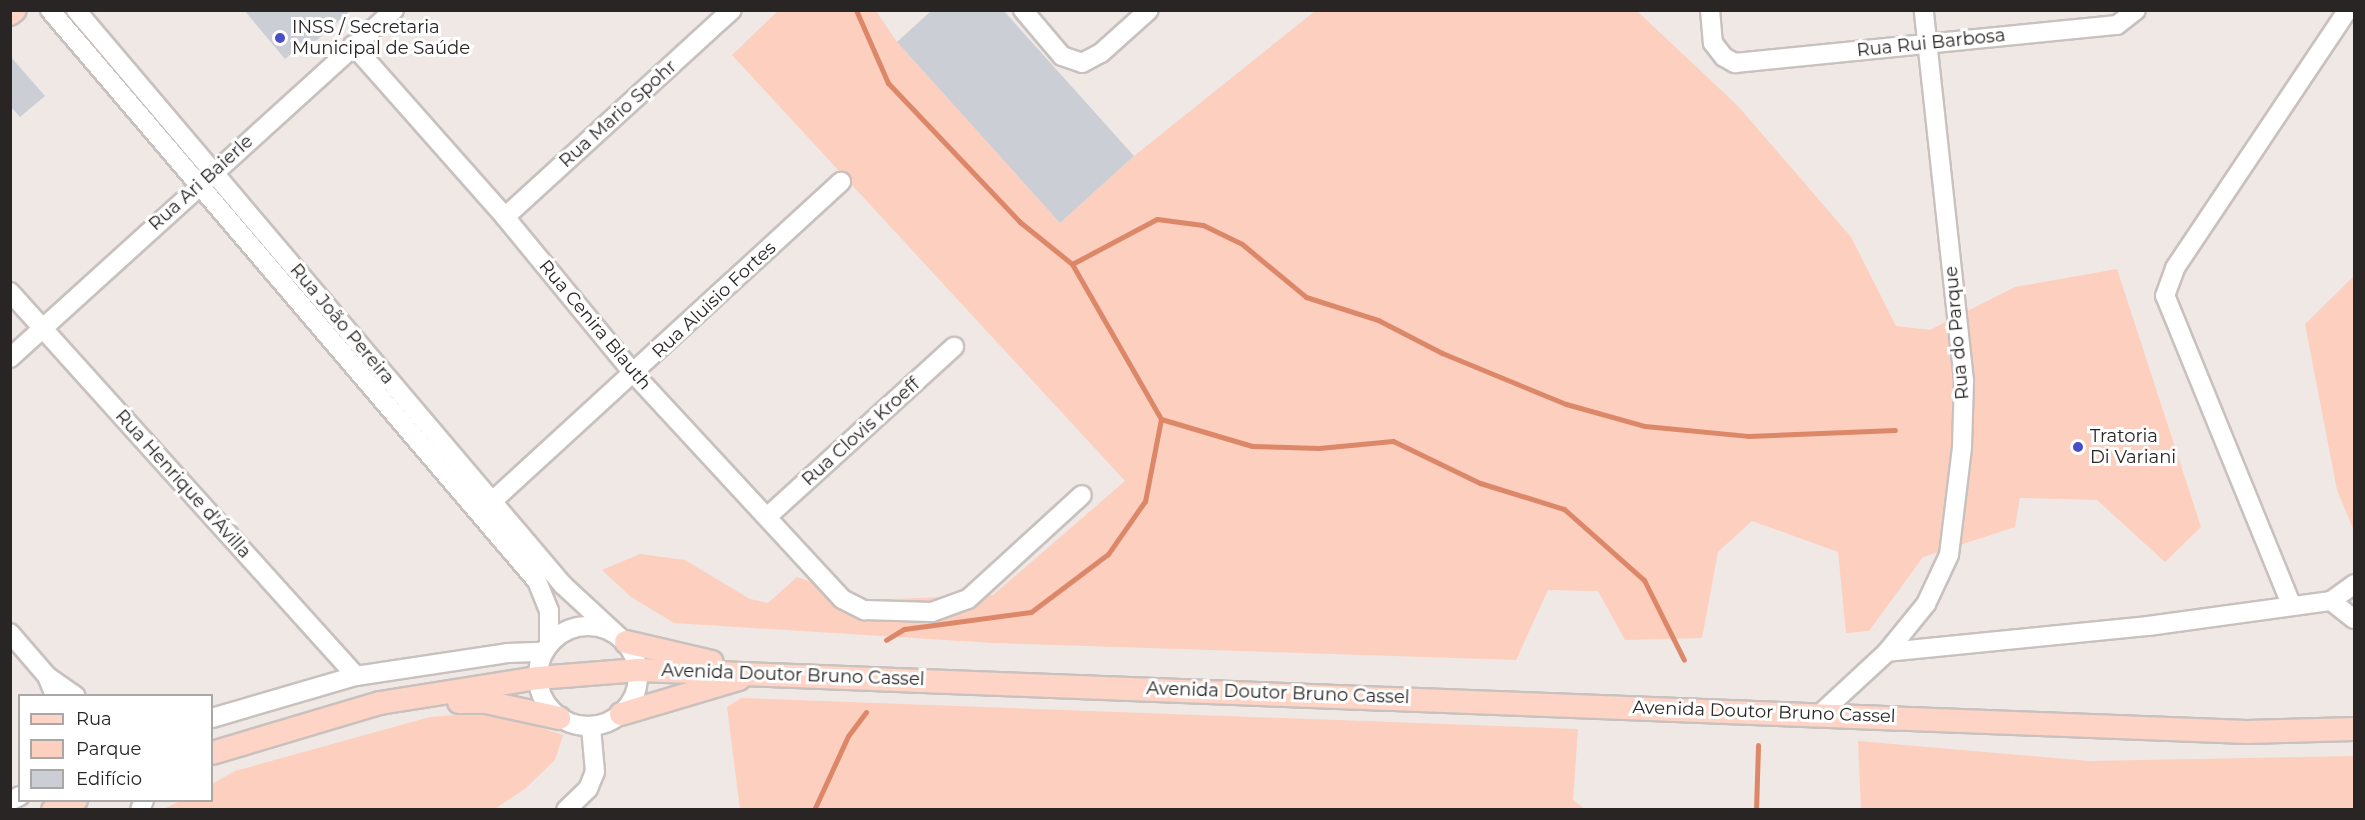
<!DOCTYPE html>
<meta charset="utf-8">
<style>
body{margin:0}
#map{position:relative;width:2365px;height:820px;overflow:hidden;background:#f0e8e5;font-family:Montserrat,sans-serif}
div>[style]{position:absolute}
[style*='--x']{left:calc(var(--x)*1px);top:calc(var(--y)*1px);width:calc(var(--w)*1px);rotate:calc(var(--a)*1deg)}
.green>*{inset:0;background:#fdcfbf}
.stream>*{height:5px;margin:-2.5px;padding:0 2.5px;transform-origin:2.5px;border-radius:2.5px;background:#dc8768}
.building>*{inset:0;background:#ccced5}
.roads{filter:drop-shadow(2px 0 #c8c1be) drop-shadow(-2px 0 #c8c1be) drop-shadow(0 2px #c8c1be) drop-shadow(0 -2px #c8c1be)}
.minor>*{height:18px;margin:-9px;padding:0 9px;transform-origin:9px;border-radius:9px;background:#fff}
.minor>.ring{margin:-9px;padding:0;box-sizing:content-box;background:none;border:18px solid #fff;border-radius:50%}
.major>*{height:22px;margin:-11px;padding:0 11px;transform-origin:11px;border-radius:11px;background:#fdd4c5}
.dots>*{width:16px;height:16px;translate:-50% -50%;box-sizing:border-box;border:3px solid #fff;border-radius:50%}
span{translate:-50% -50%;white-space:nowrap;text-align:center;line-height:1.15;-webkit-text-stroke:6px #fff;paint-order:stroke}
.poi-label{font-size:18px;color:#282524}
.left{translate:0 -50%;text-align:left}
.street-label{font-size:18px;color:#282524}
.frame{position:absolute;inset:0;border:12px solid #282524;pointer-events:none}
.legend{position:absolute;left:18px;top:694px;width:195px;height:108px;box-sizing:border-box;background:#fff;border:2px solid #a9a8a7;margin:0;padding:8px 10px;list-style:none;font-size:18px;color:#282524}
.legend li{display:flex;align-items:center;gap:12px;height:30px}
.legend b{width:30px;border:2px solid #a9a8a7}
</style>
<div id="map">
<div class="green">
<div style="clip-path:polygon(779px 10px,876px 11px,897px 42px,1060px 223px,1134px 156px,1315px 11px,1637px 11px,1738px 106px,1851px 237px,1896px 326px,1930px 330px,2015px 287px,2117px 269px,2201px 527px,2165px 562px,2097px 500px,2020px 498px,2015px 527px,1923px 557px,1869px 631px,1846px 633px,1838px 552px,1752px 521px,1718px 552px,1702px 638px,1625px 640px,1598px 591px,1548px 590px,1516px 660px,993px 643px,674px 623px,631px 597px,602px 570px,640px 554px,685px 560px,750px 599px,768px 603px,797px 577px,866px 600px,993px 595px,1125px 481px,732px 55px)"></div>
<div style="clip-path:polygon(2354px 276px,2354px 531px,2337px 490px,2305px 324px)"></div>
<div style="clip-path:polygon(741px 698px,1578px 729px,1573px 800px,1585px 809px,740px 809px,727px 707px)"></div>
<div style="clip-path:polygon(493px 712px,563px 735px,555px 760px,526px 788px,496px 808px,162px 810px,180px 801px,212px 800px,212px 784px,235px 771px,430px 717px)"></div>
<div style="clip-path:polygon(1858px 741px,2089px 761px,2354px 756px,2354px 809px,1861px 809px)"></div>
</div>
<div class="stream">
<div style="--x:856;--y:10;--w:80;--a:66.3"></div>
<div style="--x:888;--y:83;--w:192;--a:46.5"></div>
<div style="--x:1020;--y:222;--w:67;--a:38.9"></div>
<div style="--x:1072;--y:264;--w:179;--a:60.1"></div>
<div style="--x:1161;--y:419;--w:84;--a:101"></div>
<div style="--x:1145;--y:501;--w:65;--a:124.9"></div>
<div style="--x:1108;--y:554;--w:96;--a:143"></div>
<div style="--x:1031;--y:612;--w:128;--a:172.4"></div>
<div style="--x:904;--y:629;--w:21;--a:149"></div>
<div style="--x:1072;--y:264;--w:96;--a:-27.9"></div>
<div style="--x:1157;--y:219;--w:46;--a:7.4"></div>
<div style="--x:1203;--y:225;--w:43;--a:26"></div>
<div style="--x:1242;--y:244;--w:83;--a:39.6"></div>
<div style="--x:1306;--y:297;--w:76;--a:17.7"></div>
<div style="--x:1378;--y:320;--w:72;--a:27.3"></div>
<div style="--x:1442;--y:353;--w:134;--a:22.4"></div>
<div style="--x:1566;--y:404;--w:82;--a:15.6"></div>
<div style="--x:1645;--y:426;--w:103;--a:5.5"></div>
<div style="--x:1748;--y:436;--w:147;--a:-2.3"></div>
<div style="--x:1161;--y:419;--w:95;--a:16.5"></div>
<div style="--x:1252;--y:446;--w:67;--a:1.7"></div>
<div style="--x:1319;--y:448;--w:74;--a:-5.4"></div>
<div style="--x:1393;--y:441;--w:97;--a:25.8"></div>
<div style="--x:1480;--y:483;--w:88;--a:17.2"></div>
<div style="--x:1564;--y:509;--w:107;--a:41.6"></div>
<div style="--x:1644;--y:580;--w:89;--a:63.4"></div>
<div style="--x:814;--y:810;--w:81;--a:-65.3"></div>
<div style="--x:848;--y:736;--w:30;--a:-53"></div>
<div style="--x:1756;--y:810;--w:65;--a:-88.2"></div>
</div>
<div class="building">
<div style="clip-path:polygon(244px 10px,351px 10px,309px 47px,304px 42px,285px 59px)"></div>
<div style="clip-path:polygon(932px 10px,1003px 10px,1134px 156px,1060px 223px,897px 42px)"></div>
<div style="clip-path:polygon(10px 56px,45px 96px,20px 117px,10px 106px)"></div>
</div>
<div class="roads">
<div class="minor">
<div style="--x:50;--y:10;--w:750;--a:49.54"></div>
<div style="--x:537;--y:581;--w:32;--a:68"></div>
<div style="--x:549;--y:611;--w:31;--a:90"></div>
<div style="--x:76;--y:10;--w:754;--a:49.74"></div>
<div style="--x:563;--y:585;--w:71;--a:42.7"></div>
<div style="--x:1023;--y:10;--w:60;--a:49.7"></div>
<div style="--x:1062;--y:56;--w:21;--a:19"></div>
<div style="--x:1082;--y:63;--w:21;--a:-28"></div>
<div style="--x:1101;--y:53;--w:64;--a:-41.9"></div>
<div style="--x:1710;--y:10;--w:33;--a:85"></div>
<div style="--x:1713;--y:43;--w:18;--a:52"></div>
<div style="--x:1724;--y:57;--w:13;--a:29"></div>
<div style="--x:1735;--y:63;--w:384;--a:-5.7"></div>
<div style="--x:2117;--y:25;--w:24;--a:-38"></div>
<div style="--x:353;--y:45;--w:230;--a:48.5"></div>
<div style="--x:505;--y:217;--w:203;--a:50.6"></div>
<div style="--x:634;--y:374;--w:306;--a:47.2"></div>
<div style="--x:842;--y:599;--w:25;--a:27"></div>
<div style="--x:864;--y:610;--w:68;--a:1.7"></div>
<div style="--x:932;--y:612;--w:38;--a:-20"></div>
<div style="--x:968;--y:599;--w:154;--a:-42.4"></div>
<div style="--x:505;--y:217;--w:307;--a:-42.4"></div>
<div style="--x:10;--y:292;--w:517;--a:47.98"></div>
<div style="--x:10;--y:358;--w:518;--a:-42.18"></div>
<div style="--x:485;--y:508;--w:483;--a:-42.5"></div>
<div style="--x:767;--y:517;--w:253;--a:-42.3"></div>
<div style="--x:2331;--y:601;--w:29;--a:-36"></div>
<div style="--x:2291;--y:604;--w:333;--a:-112.2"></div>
<div style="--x:2165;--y:296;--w:30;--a:-70"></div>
<div style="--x:2175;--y:268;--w:311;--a:-56.2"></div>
<div class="ring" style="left:538px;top:626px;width:82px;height:82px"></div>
<div style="--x:10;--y:633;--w:57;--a:49.3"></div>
<div style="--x:47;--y:676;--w:22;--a:68"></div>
<div style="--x:1887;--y:652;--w:262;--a:-5.7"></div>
<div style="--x:2148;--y:626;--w:185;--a:-7.8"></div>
<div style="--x:2331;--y:601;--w:29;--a:38"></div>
<div style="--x:47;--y:676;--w:35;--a:35"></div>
<div style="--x:1819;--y:715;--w:93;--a:-42.8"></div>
<div style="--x:1887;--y:652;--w:62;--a:-50.9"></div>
<div style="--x:1926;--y:604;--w:54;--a:-64.9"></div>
<div style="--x:1949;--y:555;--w:109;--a:-83.1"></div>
<div style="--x:1962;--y:447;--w:66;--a:-88.3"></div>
<div style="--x:1964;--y:381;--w:373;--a:-96.2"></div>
<div style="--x:212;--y:718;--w:150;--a:-16.3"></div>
<div style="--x:356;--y:676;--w:154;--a:-8.6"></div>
<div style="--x:508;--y:653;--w:35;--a:-2"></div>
<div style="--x:10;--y:801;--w:11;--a:-27"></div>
<div style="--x:140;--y:810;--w:11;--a:-68"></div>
<div style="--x:566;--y:810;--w:30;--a:-44"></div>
<div style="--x:588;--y:789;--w:18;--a:-68"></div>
<div style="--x:595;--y:772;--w:45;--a:-95.1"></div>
</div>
<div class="major">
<div style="--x:10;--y:14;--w:6;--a:-39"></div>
<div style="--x:626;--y:642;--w:88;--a:13.1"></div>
<div style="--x:459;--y:702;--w:27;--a:0"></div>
<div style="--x:486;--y:702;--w:75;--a:12.4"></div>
<div style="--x:621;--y:714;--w:123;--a:-16.5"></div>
<div style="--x:212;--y:753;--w:175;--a:-16.6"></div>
<div style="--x:380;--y:703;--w:160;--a:-9"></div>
<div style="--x:538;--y:678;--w:101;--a:-4.5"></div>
<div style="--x:639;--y:670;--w:1609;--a:2.21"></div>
<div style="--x:2247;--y:732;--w:107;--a:-1.6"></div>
<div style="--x:53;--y:810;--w:25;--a:-23"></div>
</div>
</div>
<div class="dots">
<div style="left:280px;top:38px;background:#4a4ec4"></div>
<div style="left:2078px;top:447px;background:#4a4ec4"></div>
</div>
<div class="poi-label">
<span class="left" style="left:292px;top:38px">INSS / Secretaria<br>Municipal de Saúde</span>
<span class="left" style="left:2090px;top:447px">Tratoria<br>Di Variani</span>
</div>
<div class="street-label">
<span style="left:1931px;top:43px;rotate:-6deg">Rua Rui Barbosa</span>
<span style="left:618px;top:114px;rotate:-42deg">Rua Mario Spohr</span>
<span style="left:201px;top:183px;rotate:-42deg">Rua Ari Baierle</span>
<span style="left:714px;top:300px;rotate:-43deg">Rua Aluisio Fortes</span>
<span style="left:342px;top:324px;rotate:50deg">Rua João Pereira</span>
<span style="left:595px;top:325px;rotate:50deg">Rua Cenira Blauth</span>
<span style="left:1957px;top:333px;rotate:-95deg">Rua do Parque</span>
<span style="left:861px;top:432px;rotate:-42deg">Rua Clovis Kroeff</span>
<span style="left:183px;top:484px;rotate:48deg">Rua Henrique d'Ávilla</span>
<span style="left:793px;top:675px;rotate:2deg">Avenida Doutor Bruno Cassel</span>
<span style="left:1278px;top:693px;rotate:2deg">Avenida Doutor Bruno Cassel</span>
<span style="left:1764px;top:712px;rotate:2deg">Avenida Doutor Bruno Cassel</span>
</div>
<div class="frame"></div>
<ul class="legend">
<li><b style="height:8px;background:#fdd4c5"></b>Rua</li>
<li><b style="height:16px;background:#fdcfbf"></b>Parque</li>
<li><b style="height:16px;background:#ccced5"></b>Edifício</li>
</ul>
</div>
